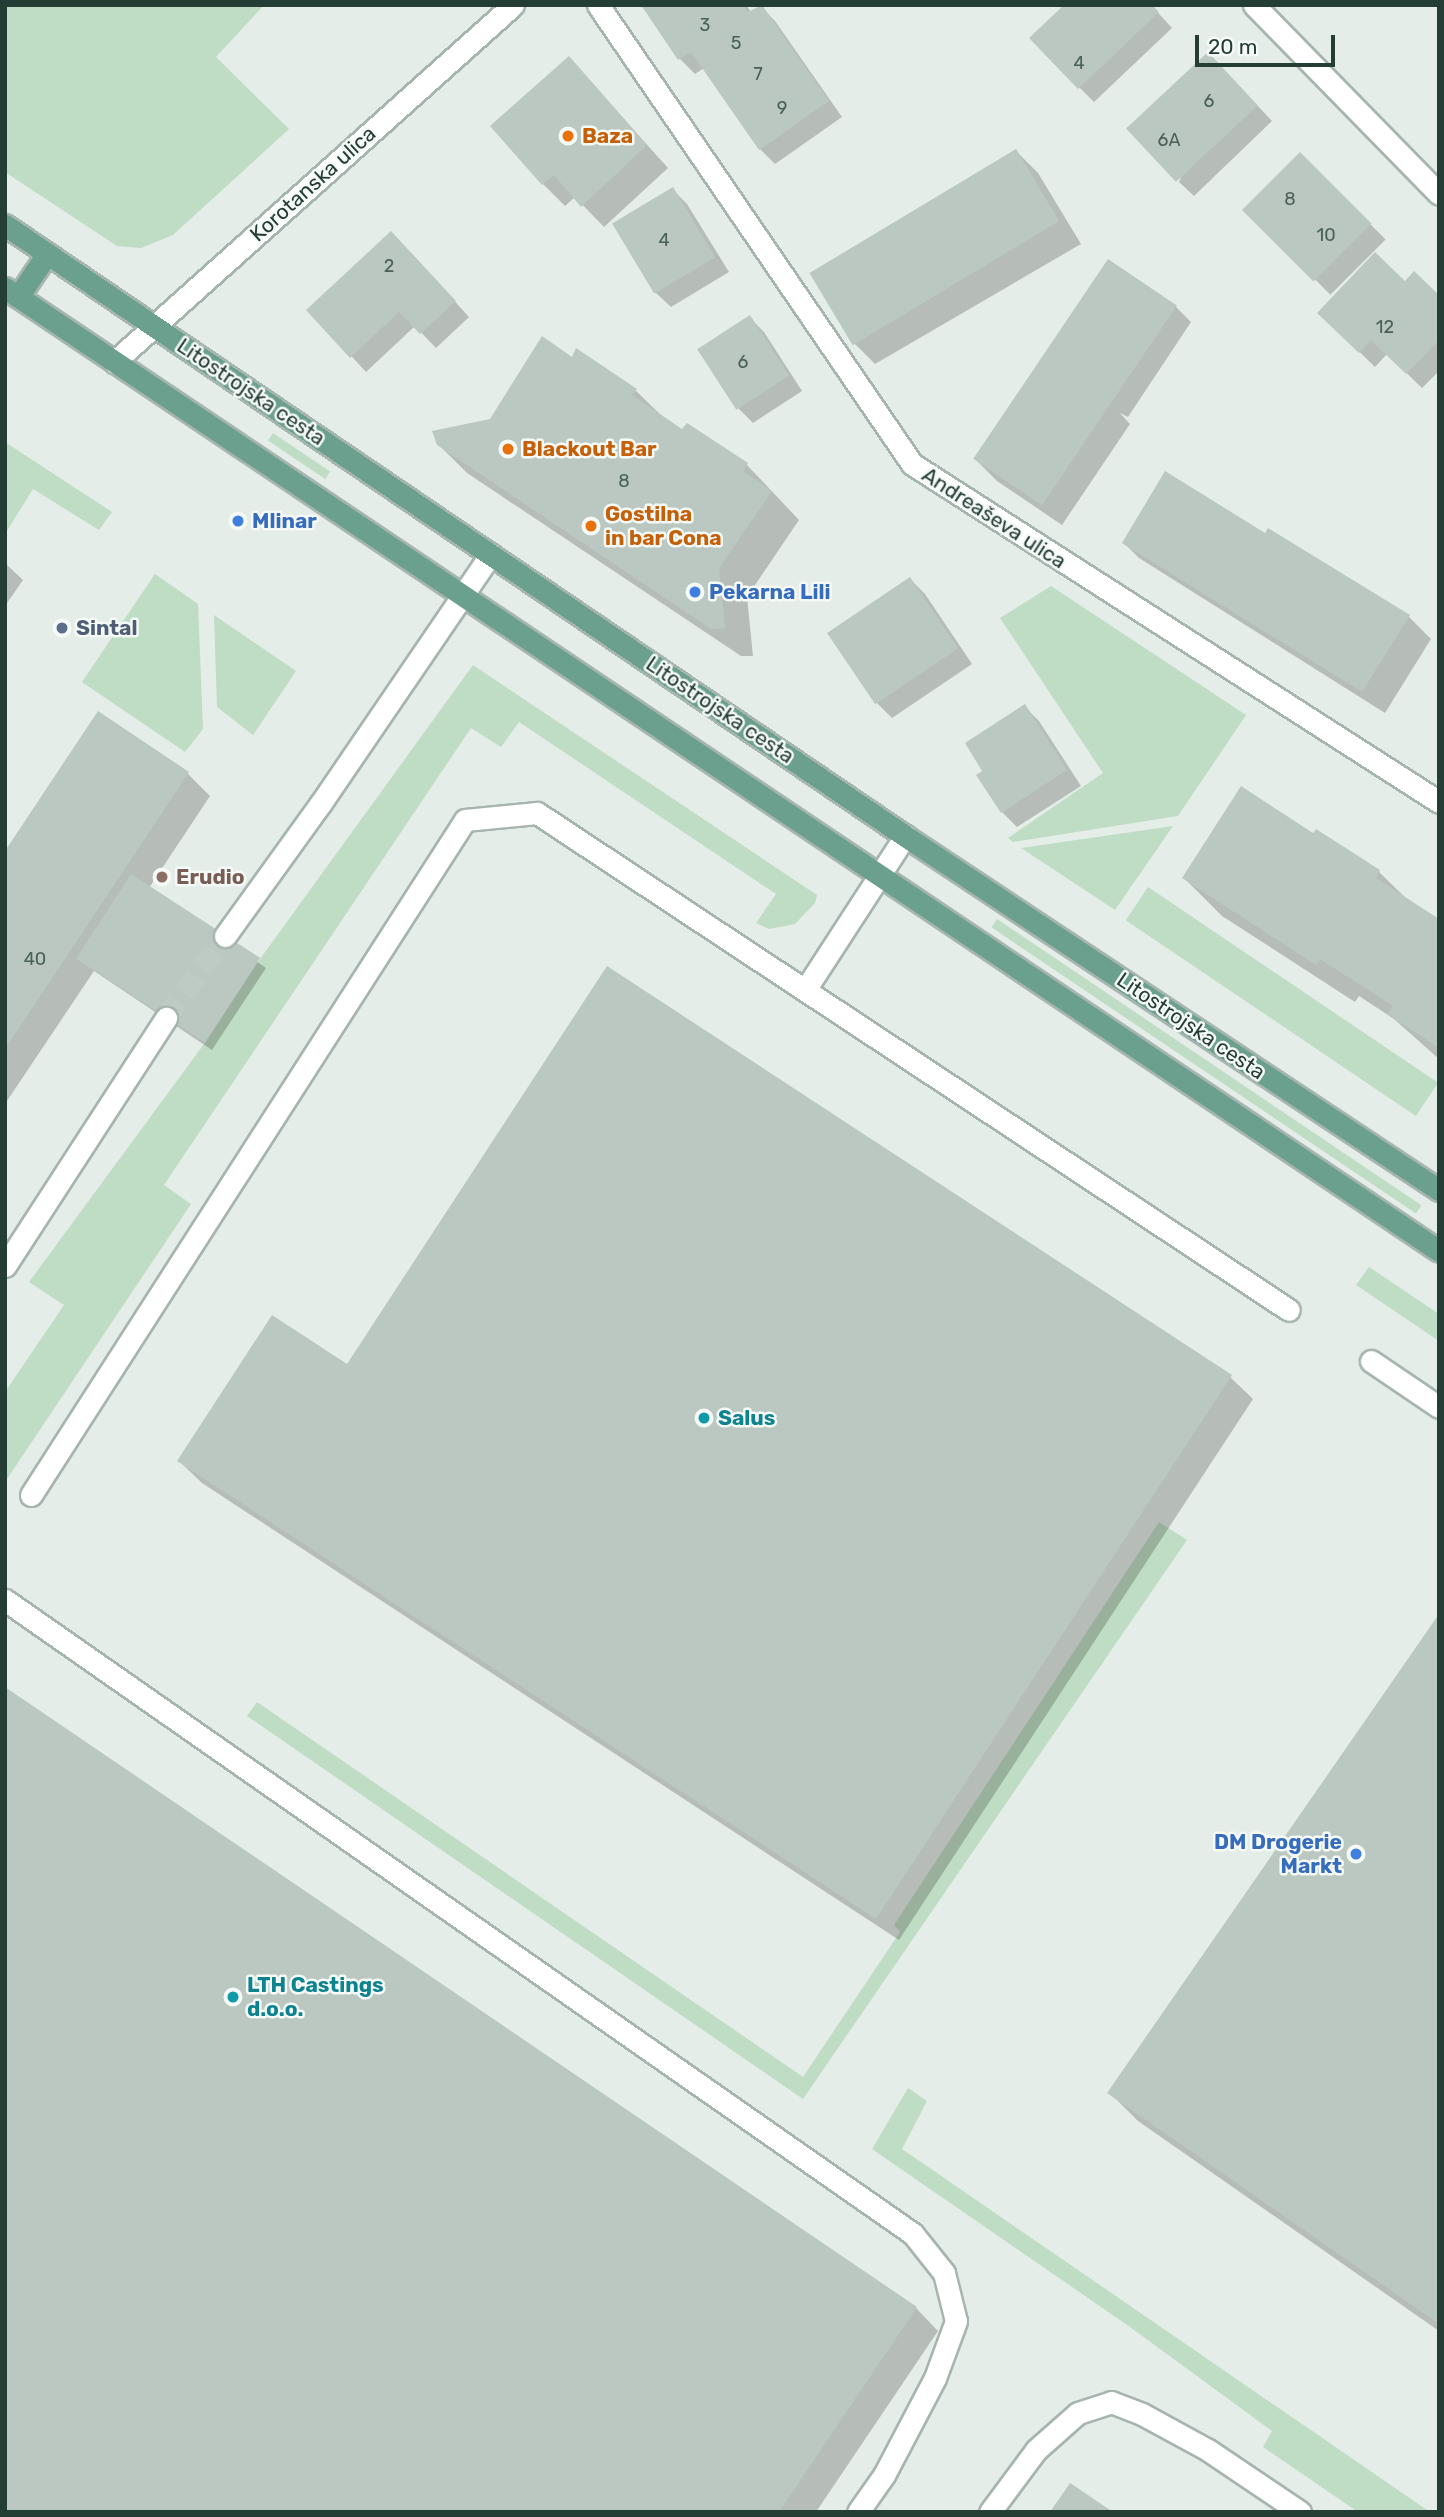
<!DOCTYPE html>
<meta charset="utf-8">
<style>
body{margin:0}
#map{position:relative;width:1444px;height:2517px;overflow:hidden;background:#e4ede8;font-family:Rubik,sans-serif}
div>[style]{position:absolute}
[style*='--x']{left:calc(var(--x)*1px);top:calc(var(--y)*1px);width:calc(var(--w)*1px);rotate:calc(var(--a)*1deg)}
.green>*{inset:0;background:#bfddc4;transform-origin:0 0}
.shadow>*{inset:0;background:#0003;transform-origin:0 0}
.building>*{inset:0;background:#bac8c1;transform-origin:0 0}
.minor-tunnel>*{height:21px;margin-top:-10.5px;transform-origin:0;background:repeating-linear-gradient(90deg,#becac4 0 21px,transparent 0 31px)}
.roads{filter:drop-shadow(2px 0 #a7b5af) drop-shadow(-2px 0 #a7b5af) drop-shadow(0 2px #a7b5af) drop-shadow(0 -2px #a7b5af)}
.minor>*{height:21px;margin:-10.5px;padding:0 10.5px;transform-origin:10.5px;border-radius:10.5px;background:#fff}
.major>*{height:21px;margin:-10.5px;padding:0 10.5px;transform-origin:10.5px;border-radius:10.5px;background:#6ba08e}
.dots>*{width:19px;height:19px;translate:-50% -50%;box-sizing:border-box;border:4px solid #f5f9f7;border-radius:50%}
span{translate:-50% -50%;white-space:nowrap;text-align:center;line-height:1.15;-webkit-text-stroke:5px #f5f9f7;paint-order:stroke}
.number-label{font-size:18px;color:#4a6058}
.number-label span{-webkit-text-stroke-width:0}
.food-label{font-size:21px;color:#c56008;font-weight:700}
.left{translate:0 -50%;text-align:left}
.street-label{font-size:21px;color:#243e35}
.shop-label{font-size:21px;color:#366cbe;font-weight:700}
.right{translate:-100% -50%;text-align:right}
.service-label{font-size:21px;color:#4e5e75;font-weight:700}
.education-label{font-size:21px;color:#785e54;font-weight:700}
.culture-label{font-size:21px;color:#0d838f;font-weight:700}
.frame{position:absolute;inset:0;border:7px solid #243e35;pointer-events:none}
.scale{position:absolute;left:1195px;top:35px;width:140px;height:32px;box-sizing:border-box;border:4px solid #243e35;border-top:0;padding-left:9px;font-size:21px;line-height:24px;white-space:nowrap;color:#243e35;-webkit-text-stroke:5px #f5f9f7;paint-order:stroke}
</style>
<div id="map">
<div class="green">
<div style="clip-path:polygon(5px 5px,264px 5px,216px 57px,289px 129px,173px 235px,141px 248px,117px 246px,5px 172px)"></div>
<div style="left:273px;top:433px;width:69px;height:9px;rotate:34deg"></div>
<div style="clip-path:polygon(5px 442px,112px 512px,99px 530px,33px 489px,5px 534px)"></div>
<div style="clip-path:polygon(155px 574px,198px 604px,203px 729px,185px 752px,82px 682px)"></div>
<div style="clip-path:polygon(1051px 586px,1246px 715px,1178px 816px,1013px 842px,1008px 838px,1103px 773px,1000px 618px)"></div>
<div style="clip-path:polygon(214px 615px,296px 671px,253px 735px,217px 707px)"></div>
<div style="clip-path:polygon(473px 665px,817px 895px,815px 903px,795px 924px,769px 929px,756px 923px,776px 894px,519px 722px,501px 747px,471px 728px,164px 1185px,191px 1204px,5px 1482px,5px 1392px,64px 1305px,29px 1282px,204px 1044px,260px 959px)"></div>
<div style="clip-path:polygon(1173px 826px,1115px 910px,1021px 848px)"></div>
<div style="left:1148px;top:887px;width:350px;height:40px;rotate:34deg"></div>
<div style="left:997px;top:919px;width:512px;height:10px;rotate:34deg"></div>
<div style="clip-path:polygon(1369px 1267px,1439px 1314px,1439px 1341px,1356px 1285px)"></div>
<div style="clip-path:polygon(1159px 1522px,1187px 1540px,803px 2099px,247px 1716px,257px 1702px,803px 2077px,900px 1932px,894px 1925px)"></div>
<div style="clip-path:polygon(908px 2088px,927px 2101px,902px 2149px,1430px 2512px,1358px 2512px,1263px 2447px,1272px 2431px,1130px 2327px,872px 2149px)"></div>
</div>
<div class="shadow">
<div style="clip-path:polygon(643px 5px,746px 5px,751px 12px,760px 6px,775px 21px,842px 117px,775px 164px,760px 149px,704px 68px,695px 74px,680px 59px)"></div>
<div style="clip-path:polygon(1151px 5px,1172px 28px,1094px 102px,1079px 87px)"></div>
<div style="clip-path:polygon(569px 58px,668px 168px,604px 227px,575px 197px,565px 206px,543px 184px)"></div>
<div style="clip-path:polygon(1223px 69px,1272px 121px,1194px 196px,1179px 182px)"></div>
<div style="clip-path:polygon(1016px 151px,1038px 173px,1081px 244px,875px 364px,853px 342px,812px 275px)"></div>
<div style="left:1300px;top:154px;width:121px;height:78px;rotate:45deg"></div>
<div style="clip-path:polygon(672px 189px,687px 204px,729px 272px,671px 307px,656px 293px)"></div>
<div style="clip-path:polygon(406px 248px,469px 317px,436px 348px,415px 326px,366px 372px,309px 310px)"></div>
<div style="clip-path:polygon(1108px 261px,1176px 307px,1191px 322px,1128px 417px,1120px 413px,1130px 424px,1062px 525px,997px 481px,975px 459px)"></div>
<div style="clip-path:polygon(1405px 284px,1439px 297px,1439px 371px,1422px 388px,1387px 354px,1375px 367px,1320px 313px)"></div>
<div style="clip-path:polygon(749px 317px,764px 332px,802px 391px,753px 423px,738px 408px)"></div>
<div style="clip-path:polygon(572px 359px,635px 390px,664px 418px,682px 431px,687px 425px,747px 465px,799px 520px,747px 597px,753px 656px,741px 656px,467px 473px,438px 444px,491px 420px)"></div>
<div style="clip-path:polygon(1266px 535px,1409px 617px,1431px 639px,1385px 713px,1139px 558px,1124px 543px)"></div>
<div style="clip-path:polygon(5px 563px,23px 580px,5px 606px)"></div>
<div style="clip-path:polygon(910px 579px,925px 594px,972px 664px,892px 718px,877px 703px)"></div>
<div style="clip-path:polygon(1024px 706px,1039px 721px,1081px 786px,1017px 827px,1002px 812px,985px 771px)"></div>
<div style="clip-path:polygon(99px 714px,188px 774px,210px 796px,149px 888px,266px 968px,212px 1050px,94px 971px,5px 1104px,5px 854px)"></div>
<div style="clip-path:polygon(1317px 831px,1379px 872px,1411px 903px,1439px 921px,1439px 1059px,1394px 1019px,1359px 996px,1355px 1002px,1222px 916px,1184px 878px,1313px 835px)"></div>
<div style="clip-path:polygon(1230px 1377px,1253px 1399px,899px 1940px,202px 1483px,179px 1461px)"></div>
<div style="clip-path:polygon(1439px 1617px,1439px 2331px,1138px 2121px,1110px 2093px)"></div>
<div style="clip-path:polygon(5px 1689px,916px 2308px,938px 2331px,816px 2512px,5px 2512px)"></div>
</div>
<div class="building">
<div style="clip-path:polygon(641px 5px,743px 5px,748px 12px,762px 5px,829px 101px,759px 150px,691px 52px,678px 60px)"></div>
<div style="clip-path:polygon(1064px 5px,1152px 5px,1159px 12px,1078px 89px,1029px 38px)"></div>
<div style="left:1208px;top:52px;width:73px;height:112px;rotate:47deg"></div>
<div style="clip-path:polygon(569px 56px,647px 145px,581px 207px,554px 175px,542px 185px,490px 126px)"></div>
<div style="left:1016px;top:149px;width:84px;height:241px;rotate:59deg"></div>
<div style="left:1300px;top:152px;width:101px;height:82px;rotate:45deg"></div>
<div style="left:673px;top:187px;width:82px;height:71px;rotate:59deg"></div>
<div style="clip-path:polygon(391px 231px,456px 301px,420px 334px,399px 312px,350px 358px,306px 310px)"></div>
<div style="clip-path:polygon(1375px 252px,1405px 281px,1414px 271px,1439px 295px,1439px 340px,1406px 374px,1371px 340px,1359px 353px,1317px 313px)"></div>
<div style="left:1108px;top:259px;width:83px;height:241px;rotate:34deg"></div>
<div style="left:750px;top:315px;width:72px;height:63px;rotate:57deg"></div>
<div style="clip-path:polygon(542px 336px,572px 357px,576px 348px,637px 389px,632px 395px,682px 429px,687px 423px,748px 463px,743px 471px,772px 491px,719px 568px,725px 628px,711px 629px,437px 445px,432px 431px,490px 419px)"></div>
<div style="clip-path:polygon(1165px 471px,1265px 533px,1268px 528px,1410px 615px,1362px 692px,1122px 543px)"></div>
<div style="left:910px;top:577px;width:86px;height:100px;rotate:56deg"></div>
<div style="clip-path:polygon(1025px 704px,1067px 770px,1001px 813px,976px 775px,982px 771px,965px 743px)"></div>
<div style="clip-path:polygon(98px 711px,189px 772px,5px 1049px,5px 851px)"></div>
<div style="clip-path:polygon(1241px 786px,1313px 833px,1316px 829px,1380px 870px,1376px 878px,1439px 919px,1439px 1048px,1387px 1014px,1393px 1006px,1320px 959px,1316px 965px,1182px 878px)"></div>
<div style="left:131px;top:874px;width:154px;height:101px;rotate:33deg"></div>
<div style="clip-path:polygon(607px 966px,1232px 1375px,876px 1919px,177px 1461px,272px 1315px,347px 1364px)"></div>
<div style="clip-path:polygon(1439px 1614px,1439px 2324px,1107px 2093px)"></div>
<div style="clip-path:polygon(5px 1687px,917px 2307px,779px 2512px,5px 2512px)"></div>
<div style="clip-path:polygon(1070px 2483px,1113px 2512px,1050px 2512px)"></div>
</div>
<div class="minor-tunnel">
<div style="--x:166;--y:1018;--w:101;--a:-54.3"></div>
</div>
<div class="roads">
<div class="minor">
<div style="--x:598;--y:5;--w:556;--a:55.62"></div>
<div style="--x:912;--y:464;--w:626;--a:32.67"></div>
<div style="--x:1254;--y:5;--w:264;--a:45.6"></div>
<div style="--x:114;--y:362;--w:535;--a:-41.82"></div>
<div style="--x:225;--y:936;--w:164;--a:-54.2"></div>
<div style="--x:321;--y:803;--w:301;--a:-55.7"></div>
<div style="--x:805;--y:990;--w:184;--a:-57"></div>
<div style="--x:5;--y:1266;--w:296;--a:-57"></div>
<div style="--x:1371;--y:1361;--w:82;--a:34.1"></div>
<div style="--x:31;--y:1495;--w:802;--a:-57.26"></div>
<div style="--x:465;--y:820;--w:72;--a:-5.6"></div>
<div style="--x:537;--y:813;--w:901;--a:33.46"></div>
<div style="--x:5;--y:1600;--w:1107;--a:34.92"></div>
<div style="--x:913;--y:2234;--w:50;--a:51.5"></div>
<div style="--x:944;--y:2273;--w:49;--a:76"></div>
<div style="--x:956;--y:2321;--w:61;--a:110.2"></div>
<div style="--x:935;--y:2378;--w:110;--a:117.7"></div>
<div style="--x:884;--y:2475;--w:45;--a:125.1"></div>
<div style="--x:990;--y:2512;--w:77;--a:-53.4"></div>
<div style="--x:1036;--y:2450;--w:56;--a:-41.4"></div>
<div style="--x:1078;--y:2413;--w:35;--a:-18"></div>
<div style="--x:1111;--y:2402;--w:33;--a:21"></div>
<div style="--x:1142;--y:2414;--w:75;--a:28.6"></div>
<div style="--x:1208;--y:2450;--w:111;--a:34"></div>
</div>
<div class="major">
<div style="--x:5;--y:225;--w:1088;--a:34.17"></div>
<div style="--x:905;--y:836;--w:641;--a:33.54"></div>
<div style="--x:5;--y:288;--w:1727;--a:33.88"></div>
<div style="--x:18;--y:297;--w:52;--a:-56"></div>
</div>
</div>
<div class="dots">
<div style="left:568px;top:136px;background:#e8710a"></div>
<div style="left:508px;top:449px;background:#e8710a"></div>
<div style="left:238px;top:521px;background:#3f7fe0"></div>
<div style="left:591px;top:526px;background:#e8710a"></div>
<div style="left:695px;top:592px;background:#3f7fe0"></div>
<div style="left:62px;top:628px;background:#5c6f8a"></div>
<div style="left:162px;top:877px;background:#8d6e63"></div>
<div style="left:704px;top:1418px;background:#0f9aa8"></div>
<div style="left:1356px;top:1854px;background:#3f7fe0"></div>
<div style="left:233px;top:1997px;background:#0f9aa8"></div>
</div>
<div class="number-label">
<span style="left:705px;top:25px">3</span>
<span style="left:736px;top:43px">5</span>
<span style="left:1079px;top:63px">4</span>
<span style="left:758px;top:74px">7</span>
<span style="left:1209px;top:101px">6</span>
<span style="left:782px;top:108px">9</span>
<span style="left:1169px;top:140px">6A</span>
<span style="left:1290px;top:199px">8</span>
<span style="left:1326px;top:235px">10</span>
<span style="left:664px;top:240px">4</span>
<span style="left:389px;top:266px">2</span>
<span style="left:1385px;top:327px">12</span>
<span style="left:743px;top:362px">6</span>
<span style="left:624px;top:481px">8</span>
<span style="left:35px;top:959px">40</span>
</div>
<div class="food-label">
<span class="left" style="left:582px;top:136px">Baza</span>
<span class="left" style="left:522px;top:449px">Blackout Bar</span>
<span class="left" style="left:605px;top:526px">Gostilna<br>in bar Cona</span>
</div>
<div class="street-label">
<span style="left:313px;top:184px;rotate:-42deg">Korotanska ulica</span>
<span style="left:251px;top:392px;rotate:34deg">Litostrojska cesta</span>
<span style="left:994px;top:518px;rotate:33deg">Andreaševa ulica</span>
<span style="left:720px;top:710px;rotate:34deg">Litostrojska cesta</span>
<span style="left:1191px;top:1026px;rotate:34deg">Litostrojska cesta</span>
</div>
<div class="shop-label">
<span class="left" style="left:252px;top:521px">Mlinar</span>
<span class="left" style="left:709px;top:592px">Pekarna Lili</span>
<span class="right" style="left:1342px;top:1854px">DM Drogerie<br>Markt</span>
</div>
<div class="service-label">
<span class="left" style="left:76px;top:628px">Sintal</span>
</div>
<div class="education-label">
<span class="left" style="left:176px;top:877px">Erudio</span>
</div>
<div class="culture-label">
<span class="left" style="left:718px;top:1418px">Salus</span>
<span class="left" style="left:247px;top:1997px">LTH Castings<br>d.o.o.</span>
</div>
<div class="frame"></div>
<div class="scale">20 m</div>
</div>
